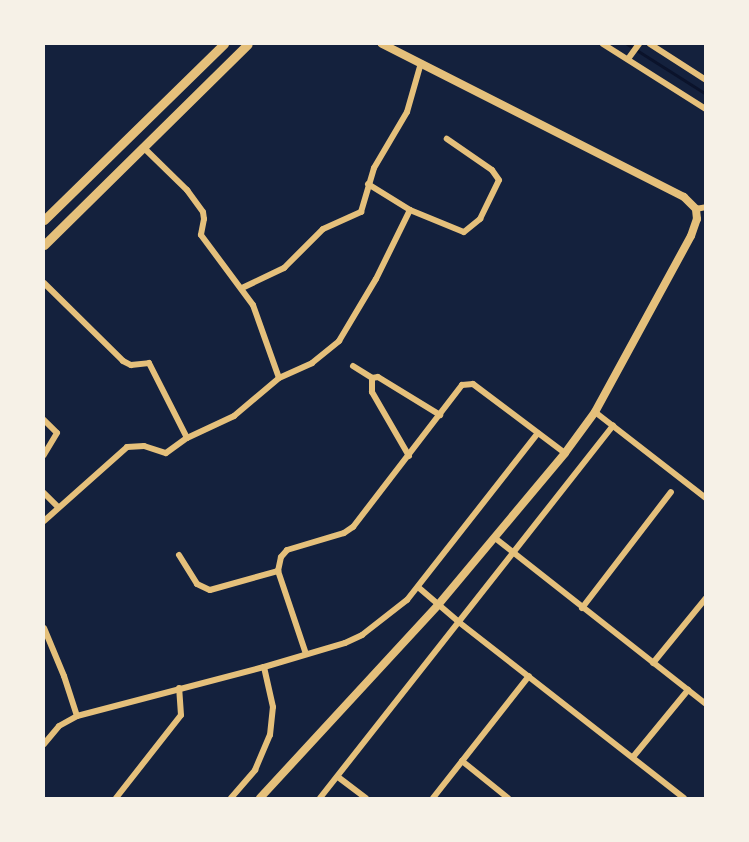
<!DOCTYPE html>
<style>
body{margin:0}
#map{position:relative;width:749px;height:842px;overflow:hidden;background:#14213d;font-family:"Nunito Sans",sans-serif}
div>[style]{position:absolute}
[style*='--x']{left:calc(var(--x)*1px);top:calc(var(--y)*1px);width:calc(var(--w)*1px);rotate:calc(var(--a)*1deg)}
.stream>*{height:3px;margin:-1.5px;padding:0 1.5px;transform-origin:1.5px;border-radius:1.5px;background:#0b132b}
.minor>*{height:6px;margin:-3px;padding:0 3px;transform-origin:3px;border-radius:3px;background:#e5c07b}
.tertiary>*{height:8px;margin:-4px;padding:0 4px;transform-origin:4px;border-radius:4px;background:#e5c07b}
.trunk>*{height:9px;margin:-4.5px;padding:0 4.5px;transform-origin:4.5px;border-radius:4.5px;background:#e5c07b}
span{translate:-50% -50%;white-space:nowrap;text-align:center;line-height:1.15;-webkit-text-stroke:5px #f6f1e7;paint-order:stroke}
.frame{position:absolute;inset:0;border:45px solid #f6f1e7;pointer-events:none}
</style>
<div id="map">
<div class="stream">
<div style="--x:627;--y:44;--w:93;--a:32.3"></div>
</div>
<div class="minor">
<div style="--x:603;--y:44;--w:122;--a:32.3"></div>
<div style="--x:650;--y:44;--w:67;--a:32.7"></div>
<div style="--x:628;--y:59;--w:19;--a:-54"></div>
<div style="--x:143;--y:147;--w:62;--a:44.3"></div>
<div style="--x:187;--y:190;--w:27;--a:54"></div>
<div style="--x:203;--y:212;--w:7;--a:82"></div>
<div style="--x:204;--y:219;--w:16;--a:101"></div>
<div style="--x:201;--y:235;--w:87;--a:53.4"></div>
<div style="--x:253;--y:305;--w:77;--a:70.4"></div>
<div style="--x:279;--y:378;--w:36;--a:-24"></div>
<div style="--x:312;--y:363;--w:35;--a:-39"></div>
<div style="--x:339;--y:341;--w:72;--a:-59.2"></div>
<div style="--x:376;--y:279;--w:77;--a:-63.8"></div>
<div style="--x:368;--y:184;--w:49;--a:31.8"></div>
<div style="--x:410;--y:210;--w:58;--a:22.2"></div>
<div style="--x:464;--y:232;--w:21;--a:-39"></div>
<div style="--x:480;--y:219;--w:43;--a:-64"></div>
<div style="--x:499;--y:180;--w:12;--a:-125"></div>
<div style="--x:492;--y:170;--w:55;--a:-145.4"></div>
<div style="--x:696;--y:209;--w:10;--a:-11"></div>
<div style="--x:44;--y:283;--w:111;--a:44.6"></div>
<div style="--x:123;--y:361;--w:9;--a:27"></div>
<div style="--x:131;--y:365;--w:18;--a:-6"></div>
<div style="--x:149;--y:363;--w:84;--a:63.1"></div>
<div style="--x:242;--y:288;--w:47;--a:-25.5"></div>
<div style="--x:284;--y:268;--w:55;--a:-45"></div>
<div style="--x:323;--y:229;--w:42;--a:-24.1"></div>
<div style="--x:361;--y:212;--w:46;--a:-73.5"></div>
<div style="--x:374;--y:168;--w:65;--a:-59.5"></div>
<div style="--x:407;--y:112;--w:51;--a:-74.1"></div>
<div style="--x:353;--y:366;--w:22;--a:32"></div>
<div style="--x:595;--y:412;--w:140;--a:37.8"></div>
<div style="--x:44;--y:420;--w:18;--a:45"></div>
<div style="--x:57;--y:433;--w:26;--a:121"></div>
<div style="--x:409;--y:456;--w:74;--a:-120"></div>
<div style="--x:372;--y:392;--w:14;--a:-90"></div>
<div style="--x:372;--y:378;--w:6;--a:-9"></div>
<div style="--x:378;--y:377;--w:73;--a:31.5"></div>
<div style="--x:44;--y:493;--w:20;--a:45"></div>
<div style="--x:44;--y:521;--w:111;--a:-41.7"></div>
<div style="--x:127;--y:447;--w:17;--a:-3"></div>
<div style="--x:144;--y:446;--w:23;--a:18"></div>
<div style="--x:166;--y:453;--w:26;--a:-36"></div>
<div style="--x:187;--y:438;--w:52;--a:-25.1"></div>
<div style="--x:234;--y:416;--w:59;--a:-40.2"></div>
<div style="--x:495;--y:538;--w:268;--a:38.2"></div>
<div style="--x:179;--y:555;--w:34;--a:58"></div>
<div style="--x:197;--y:584;--w:14;--a:25"></div>
<div style="--x:210;--y:590;--w:71;--a:-15.6"></div>
<div style="--x:418;--y:587;--w:55;--a:40.6"></div>
<div style="--x:460;--y:623;--w:284;--a:38"></div>
<div style="--x:582;--y:608;--w:146;--a:-52.5"></div>
<div style="--x:44;--y:628;--w:52;--a:67.4"></div>
<div style="--x:64;--y:676;--w:42;--a:72"></div>
<div style="--x:306;--y:654;--w:88;--a:-108.6"></div>
<div style="--x:278;--y:571;--w:14;--a:-78"></div>
<div style="--x:281;--y:557;--w:9;--a:-49"></div>
<div style="--x:287;--y:550;--w:59;--a:-16.6"></div>
<div style="--x:344;--y:533;--w:11;--a:-34"></div>
<div style="--x:353;--y:527;--w:179;--a:-52.5"></div>
<div style="--x:462;--y:385;--w:11;--a:-5"></div>
<div style="--x:473;--y:384;--w:115;--a:36.9"></div>
<div style="--x:653;--y:663;--w:84;--a:-50.8"></div>
<div style="--x:44;--y:744;--w:23;--a:-50"></div>
<div style="--x:59;--y:726;--w:21;--a:-29"></div>
<div style="--x:77;--y:716;--w:193;--a:-14.7"></div>
<div style="--x:264;--y:667;--w:84;--a:-16.5"></div>
<div style="--x:345;--y:643;--w:19;--a:-25"></div>
<div style="--x:362;--y:635;--w:57;--a:-37.9"></div>
<div style="--x:407;--y:600;--w:212;--a:-51.9"></div>
<div style="--x:633;--y:757;--w:87;--a:-50.6"></div>
<div style="--x:462;--y:761;--w:59;--a:38.8"></div>
<div style="--x:338;--y:777;--w:35;--a:37"></div>
<div style="--x:116;--y:798;--w:105;--a:-51.9"></div>
<div style="--x:181;--y:715;--w:27;--a:-94"></div>
<div style="--x:231;--y:798;--w:37;--a:-49"></div>
<div style="--x:255;--y:770;--w:38;--a:-67"></div>
<div style="--x:270;--y:735;--w:28;--a:-84"></div>
<div style="--x:273;--y:707;--w:41;--a:-102.7"></div>
<div style="--x:320;--y:798;--w:474;--a:-51.8"></div>
<div style="--x:433;--y:798;--w:155;--a:-51.8"></div>
</div>
<div class="tertiary">
<div style="--x:260;--y:798;--w:263;--a:-47.3"></div>
<div style="--x:438;--y:605;--w:198;--a:-50.1"></div>
<div style="--x:565;--y:453;--w:51;--a:-53.8"></div>
<div style="--x:595;--y:412;--w:200;--a:-61.4"></div>
<div style="--x:691;--y:236;--w:18;--a:-71"></div>
<div style="--x:697;--y:219;--w:10;--a:-96"></div>
<div style="--x:696;--y:209;--w:17;--a:-135"></div>
<div style="--x:684;--y:197;--w:339;--a:-153.1"></div>
</div>
<div class="trunk">
<div style="--x:44;--y:220;--w:252;--a:-44.4"></div>
<div style="--x:44;--y:245;--w:286;--a:-44.6"></div>
</div>
<div class="frame"></div>
</div>
